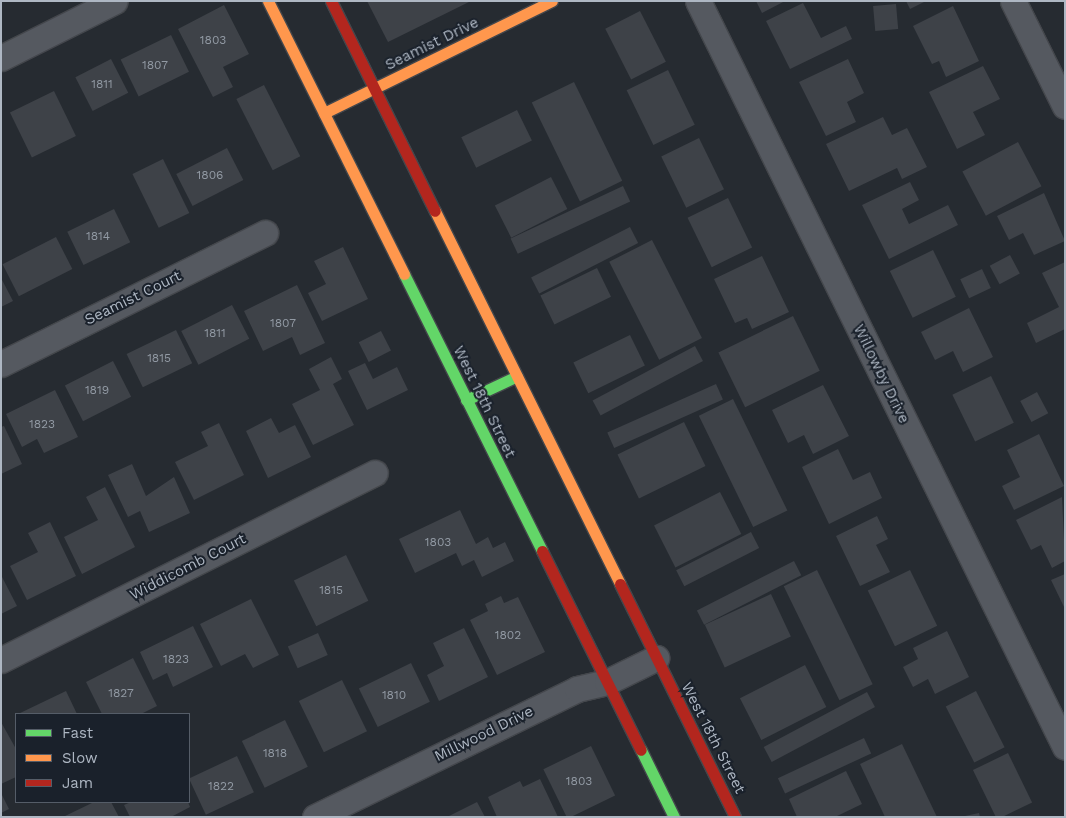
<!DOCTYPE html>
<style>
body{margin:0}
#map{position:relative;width:1066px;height:818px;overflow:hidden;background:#262b31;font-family:"Work Sans",sans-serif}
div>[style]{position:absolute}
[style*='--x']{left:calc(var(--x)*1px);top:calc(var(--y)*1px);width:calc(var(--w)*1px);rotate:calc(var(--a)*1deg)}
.building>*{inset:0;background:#3e4248;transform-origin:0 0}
.roads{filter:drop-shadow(1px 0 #44474c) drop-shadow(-1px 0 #44474c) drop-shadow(0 1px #44474c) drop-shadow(0 -1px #44474c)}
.street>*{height:25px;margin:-12.5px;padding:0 12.5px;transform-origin:12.5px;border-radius:12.5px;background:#555960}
.fast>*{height:11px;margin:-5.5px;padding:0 5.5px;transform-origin:5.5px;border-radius:5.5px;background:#63d668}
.slow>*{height:11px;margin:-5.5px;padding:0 5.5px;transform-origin:5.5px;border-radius:5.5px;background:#ff974d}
.jam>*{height:11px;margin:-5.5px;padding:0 5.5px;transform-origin:5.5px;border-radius:5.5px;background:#b3261e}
span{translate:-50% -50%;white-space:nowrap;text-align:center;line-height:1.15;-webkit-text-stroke:4px #1a212b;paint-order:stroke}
.number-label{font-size:12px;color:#929aa4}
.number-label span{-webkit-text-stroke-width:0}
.street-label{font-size:15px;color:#aeb7c3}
.frame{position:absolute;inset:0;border:2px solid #aeb7c3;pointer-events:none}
.legend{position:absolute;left:15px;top:713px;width:175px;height:90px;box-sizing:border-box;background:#1a212b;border:1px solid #555d68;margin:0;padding:6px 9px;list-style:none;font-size:15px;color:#aeb7c3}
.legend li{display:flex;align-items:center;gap:10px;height:25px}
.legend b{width:25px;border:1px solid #555d68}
</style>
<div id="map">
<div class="building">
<div style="clip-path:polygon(367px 1px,471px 1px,388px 42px)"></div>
<div style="clip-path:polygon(756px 1px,785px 1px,762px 13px)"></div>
<div style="clip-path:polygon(906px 1px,926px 1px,910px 9px)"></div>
<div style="clip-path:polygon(803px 3px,821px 38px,846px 26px,852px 39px,790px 69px,766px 21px)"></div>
<div style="left:896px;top:4px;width:25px;height:23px;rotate:85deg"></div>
<div style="clip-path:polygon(224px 5px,249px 54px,223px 67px,233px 87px,213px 97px,178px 29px)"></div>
<div style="clip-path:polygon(953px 6px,979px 61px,946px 77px,939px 61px,932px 64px,913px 26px)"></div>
<div style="left:640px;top:11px;width:57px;height:39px;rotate:63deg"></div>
<div style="left:171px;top:35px;width:41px;height:56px;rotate:64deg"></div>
<div style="left:111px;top:59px;width:38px;height:40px;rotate:63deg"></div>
<div style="clip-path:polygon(848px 59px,864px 93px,847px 102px,856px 122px,826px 136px,799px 82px)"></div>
<div style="clip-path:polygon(983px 66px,1000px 99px,973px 112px,985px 135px,957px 149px,929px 92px)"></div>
<div style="left:668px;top:70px;width:61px;height:46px;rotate:64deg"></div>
<div style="left:574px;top:82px;width:110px;height:47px;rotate:64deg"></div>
<div style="left:264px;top:85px;width:80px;height:31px;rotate:63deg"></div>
<div style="left:54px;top:91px;width:50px;height:49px;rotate:64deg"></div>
<div style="left:517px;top:110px;width:34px;height:62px;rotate:64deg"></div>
<div style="clip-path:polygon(883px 117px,892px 135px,907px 128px,927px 167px,902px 179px,897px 168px,849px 191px,826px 144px)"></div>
<div style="left:699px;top:138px;width:57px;height:42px;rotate:64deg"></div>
<div style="left:1018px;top:142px;width:50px;height:63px;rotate:62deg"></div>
<div style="left:227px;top:148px;width:36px;height:57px;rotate:63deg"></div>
<div style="left:163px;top:159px;width:60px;height:34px;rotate:64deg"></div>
<div style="left:551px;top:177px;width:36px;height:63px;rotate:63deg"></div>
<div style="clip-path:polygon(910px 182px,919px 200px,902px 209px,909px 224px,948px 205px,958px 225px,889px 259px,862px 205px)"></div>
<div style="left:623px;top:186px;width:17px;height:124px;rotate:65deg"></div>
<div style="clip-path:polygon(1044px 193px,1065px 241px,1034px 255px,1023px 233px,1009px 240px,997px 216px)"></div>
<div style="left:728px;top:198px;width:55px;height:45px;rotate:64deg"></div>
<div style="left:114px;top:209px;width:37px;height:52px;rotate:64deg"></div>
<div style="left:630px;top:227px;width:18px;height:111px;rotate:63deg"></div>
<div style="left:56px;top:237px;width:36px;height:60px;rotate:63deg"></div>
<div style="left:652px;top:240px;width:110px;height:48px;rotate:63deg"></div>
<div style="clip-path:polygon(343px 247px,368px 299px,322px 321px,308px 293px,326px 284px,314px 261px)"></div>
<div style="left:933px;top:250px;width:52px;height:48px;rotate:64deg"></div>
<div style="left:1010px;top:255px;width:21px;height:23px;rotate:62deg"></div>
<div style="clip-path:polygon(762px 256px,789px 312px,752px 329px,747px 318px,735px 323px,714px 279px)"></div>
<div style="clip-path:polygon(1065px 262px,1065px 329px,1036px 343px,1027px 323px,1059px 307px,1042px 273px)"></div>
<div style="left:597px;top:268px;width:32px;height:63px;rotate:64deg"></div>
<div style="left:982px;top:269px;width:21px;height:24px;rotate:65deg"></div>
<div style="clip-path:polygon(1px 278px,13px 301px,1px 307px)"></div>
<div style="clip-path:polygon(297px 285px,325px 343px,300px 355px,292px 337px,263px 351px,244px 311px)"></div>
<div style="left:232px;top:305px;width:38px;height:57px;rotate:63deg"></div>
<div style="clip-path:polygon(969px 308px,993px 357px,963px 372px,953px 351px,935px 360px,921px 332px)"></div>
<div style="left:793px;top:316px;width:61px;height:83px;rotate:64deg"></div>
<div style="left:176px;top:330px;width:37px;height:55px;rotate:64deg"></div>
<div style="left:381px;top:331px;width:22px;height:25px;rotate:63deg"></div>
<div style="left:630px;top:335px;width:34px;height:63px;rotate:64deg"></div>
<div style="left:695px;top:346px;width:17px;height:116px;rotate:62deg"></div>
<div style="clip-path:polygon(331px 357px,342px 379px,333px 384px,354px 425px,313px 445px,292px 404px,320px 390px,309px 369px)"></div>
<div style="left:113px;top:361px;width:40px;height:54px;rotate:63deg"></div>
<div style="clip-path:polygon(365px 363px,373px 379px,397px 367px,408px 390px,367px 410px,348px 371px)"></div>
<div style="left:991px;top:376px;width:52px;height:43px;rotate:64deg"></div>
<div style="left:716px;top:384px;width:17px;height:119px;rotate:66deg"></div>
<div style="clip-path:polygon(823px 385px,849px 436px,813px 454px,804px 435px,788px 443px,772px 410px)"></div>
<div style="clip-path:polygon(55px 390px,78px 437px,44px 453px,37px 439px,22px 447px,6px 414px)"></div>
<div style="left:1037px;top:392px;width:24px;height:19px;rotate:62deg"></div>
<div style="left:733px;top:399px;width:124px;height:38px;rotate:64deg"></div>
<div style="clip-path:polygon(271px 418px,279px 433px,295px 425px,311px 457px,268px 478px,246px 431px)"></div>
<div style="left:684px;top:422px;width:49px;height:74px;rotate:64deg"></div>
<div style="clip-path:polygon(219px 423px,244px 475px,194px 500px,175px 462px,208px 446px,201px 432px)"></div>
<div style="clip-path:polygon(4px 426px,22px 464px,1px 474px,1px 427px)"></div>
<div style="clip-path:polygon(1039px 434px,1064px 486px,1014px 510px,1002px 486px,1020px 477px,1007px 450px)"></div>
<div style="clip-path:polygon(838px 449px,853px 480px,870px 472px,882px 498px,829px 524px,802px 467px)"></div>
<div style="clip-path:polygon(132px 464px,146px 496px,174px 477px,190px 513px,149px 532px,140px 511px,128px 517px,108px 475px)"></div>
<div style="clip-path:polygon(105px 487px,135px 547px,82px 574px,64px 537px,98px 520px,86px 497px)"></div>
<div style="left:720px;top:492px;width:47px;height:74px;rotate:63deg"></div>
<div style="clip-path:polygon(1062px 497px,1065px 561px,1052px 568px,1041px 545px,1031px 550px,1016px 520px)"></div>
<div style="clip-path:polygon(460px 510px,476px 544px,488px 537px,493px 548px,505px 542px,514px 561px,482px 577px,474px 560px,462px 566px,456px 553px,415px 573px,399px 539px)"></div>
<div style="clip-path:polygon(877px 516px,888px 539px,876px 545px,890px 572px,860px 586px,836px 536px)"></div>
<div style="clip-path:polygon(50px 522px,76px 576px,27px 600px,10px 566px,38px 552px,28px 533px)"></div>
<div style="left:751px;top:532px;width:18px;height:84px;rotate:63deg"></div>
<div style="left:346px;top:555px;width:51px;height:58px;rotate:64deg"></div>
<div style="left:794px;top:561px;width:16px;height:109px;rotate:63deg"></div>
<div style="left:817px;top:570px;width:127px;height:37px;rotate:64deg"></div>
<div style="left:910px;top:570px;width:62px;height:47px;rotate:64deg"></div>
<div style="clip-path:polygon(1065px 574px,1065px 609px,1051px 580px)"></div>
<div style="clip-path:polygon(1px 575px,17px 606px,1px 614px)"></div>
<div style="left:771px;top:594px;width:47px;height:73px;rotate:65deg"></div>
<div style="clip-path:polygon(501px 596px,504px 603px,518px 597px,545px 652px,497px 675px,470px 620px,488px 611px,485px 604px)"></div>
<div style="clip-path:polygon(251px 599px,279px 655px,253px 668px,245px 654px,221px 666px,200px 624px)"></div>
<div style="clip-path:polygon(193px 626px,213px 667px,173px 687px,167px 673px,153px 680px,140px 652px)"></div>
<div style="clip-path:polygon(464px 628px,488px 677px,439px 701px,427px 675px,444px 666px,433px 643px)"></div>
<div style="clip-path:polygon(947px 631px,969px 677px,935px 694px,928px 679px,913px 687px,903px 667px,918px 659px,913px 648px)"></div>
<div style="left:318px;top:633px;width:24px;height:33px;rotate:66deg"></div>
<div style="clip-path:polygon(133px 658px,157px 706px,141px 714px,102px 714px,86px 682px)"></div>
<div style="left:411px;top:663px;width:43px;height:58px;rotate:64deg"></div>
<div style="left:805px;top:665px;width:47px;height:73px;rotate:63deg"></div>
<div style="left:342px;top:680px;width:57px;height:48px;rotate:64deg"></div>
<div style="clip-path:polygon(66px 691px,77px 714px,18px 714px)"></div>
<div style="left:976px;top:691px;width:63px;height:34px;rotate:63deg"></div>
<div style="left:867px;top:692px;width:17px;height:117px;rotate:62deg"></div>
<div style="left:285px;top:720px;width:52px;height:48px;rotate:64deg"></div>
<div style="clip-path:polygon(1px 722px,16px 749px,16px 777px,1px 784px)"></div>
<div style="left:864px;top:738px;width:17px;height:95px;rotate:65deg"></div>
<div style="clip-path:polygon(902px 744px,937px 817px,885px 817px,860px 764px)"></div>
<div style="left:591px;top:746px;width:55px;height:53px;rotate:64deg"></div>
<div style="left:1008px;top:753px;width:55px;height:39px;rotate:64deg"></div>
<div style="left:237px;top:756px;width:40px;height:53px;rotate:65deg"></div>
<div style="clip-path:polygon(846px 771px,862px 804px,835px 817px,797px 817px,789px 799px)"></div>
<div style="clip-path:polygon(540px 779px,558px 817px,497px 817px,488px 797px,520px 781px,523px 787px)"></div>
<div style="clip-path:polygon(1px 793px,9px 809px,1px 813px)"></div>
<div style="clip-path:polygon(94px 802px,111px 802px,119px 817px,63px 817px)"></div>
<div style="clip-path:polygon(131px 802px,188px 802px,190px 807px,171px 817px,130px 817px,124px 805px)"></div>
<div style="clip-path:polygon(477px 802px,485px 817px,447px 817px)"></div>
<div style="clip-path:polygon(979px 813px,980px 817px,965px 817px,965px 816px)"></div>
</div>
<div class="roads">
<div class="street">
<div style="--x:698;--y:1;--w:831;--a:63.8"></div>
<div style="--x:1013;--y:1;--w:117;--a:63.7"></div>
<div style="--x:1;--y:58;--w:127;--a:-26.6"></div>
<div style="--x:1;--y:364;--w:295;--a:-26.4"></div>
<div style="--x:1;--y:660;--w:418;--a:-26.6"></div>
<div style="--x:315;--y:817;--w:292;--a:-26"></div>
<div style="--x:577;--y:689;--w:31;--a:-13"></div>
<div style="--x:607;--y:682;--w:55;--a:-26.1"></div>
</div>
<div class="fast">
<div style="--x:404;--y:274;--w:309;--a:63.5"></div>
<div style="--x:466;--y:400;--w:56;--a:-25.2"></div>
<div style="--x:641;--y:750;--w:75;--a:63.8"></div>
</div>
<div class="slow">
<div style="--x:268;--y:1;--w:305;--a:63.5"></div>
<div style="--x:324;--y:113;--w:254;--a:-26.2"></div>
<div style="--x:435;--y:211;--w:416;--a:63.6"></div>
</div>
<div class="jam">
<div style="--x:331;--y:1;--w:234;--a:63.7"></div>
<div style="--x:542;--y:551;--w:222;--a:63.6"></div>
<div style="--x:620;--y:584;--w:260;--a:63.7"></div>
</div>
</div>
<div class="number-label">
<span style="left:213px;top:41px">1803</span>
<span style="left:155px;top:66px">1807</span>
<span style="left:102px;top:85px">1811</span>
<span style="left:210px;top:176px">1806</span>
<span style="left:98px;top:237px">1814</span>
<span style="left:283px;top:324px">1807</span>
<span style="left:215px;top:334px">1811</span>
<span style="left:159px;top:359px">1815</span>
<span style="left:97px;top:391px">1819</span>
<span style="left:42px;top:425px">1823</span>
<span style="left:438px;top:543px">1803</span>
<span style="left:331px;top:591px">1815</span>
<span style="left:508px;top:636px">1802</span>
<span style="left:176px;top:660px">1823</span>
<span style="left:121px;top:694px">1827</span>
<span style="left:394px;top:696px">1810</span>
<span style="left:275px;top:754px">1818</span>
<span style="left:579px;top:782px">1803</span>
<span style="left:221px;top:787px">1822</span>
</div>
<div class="street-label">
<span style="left:432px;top:44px;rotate:-26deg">Seamist Drive</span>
<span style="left:133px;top:298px;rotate:-26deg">Seamist Court</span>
<span style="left:881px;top:374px;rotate:64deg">Willowby Drive</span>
<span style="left:484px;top:402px;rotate:64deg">West 18th Street</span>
<span style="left:188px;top:567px;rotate:-27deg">Widdicomb Court</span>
<span style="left:484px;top:734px;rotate:-26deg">Millwood Drive</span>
<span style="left:713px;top:738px;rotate:63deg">West 18th Street</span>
</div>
<div class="frame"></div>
<ul class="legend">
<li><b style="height:6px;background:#63d668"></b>Fast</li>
<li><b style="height:6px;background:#ff974d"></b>Slow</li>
<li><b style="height:6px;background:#b3261e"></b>Jam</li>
</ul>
</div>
